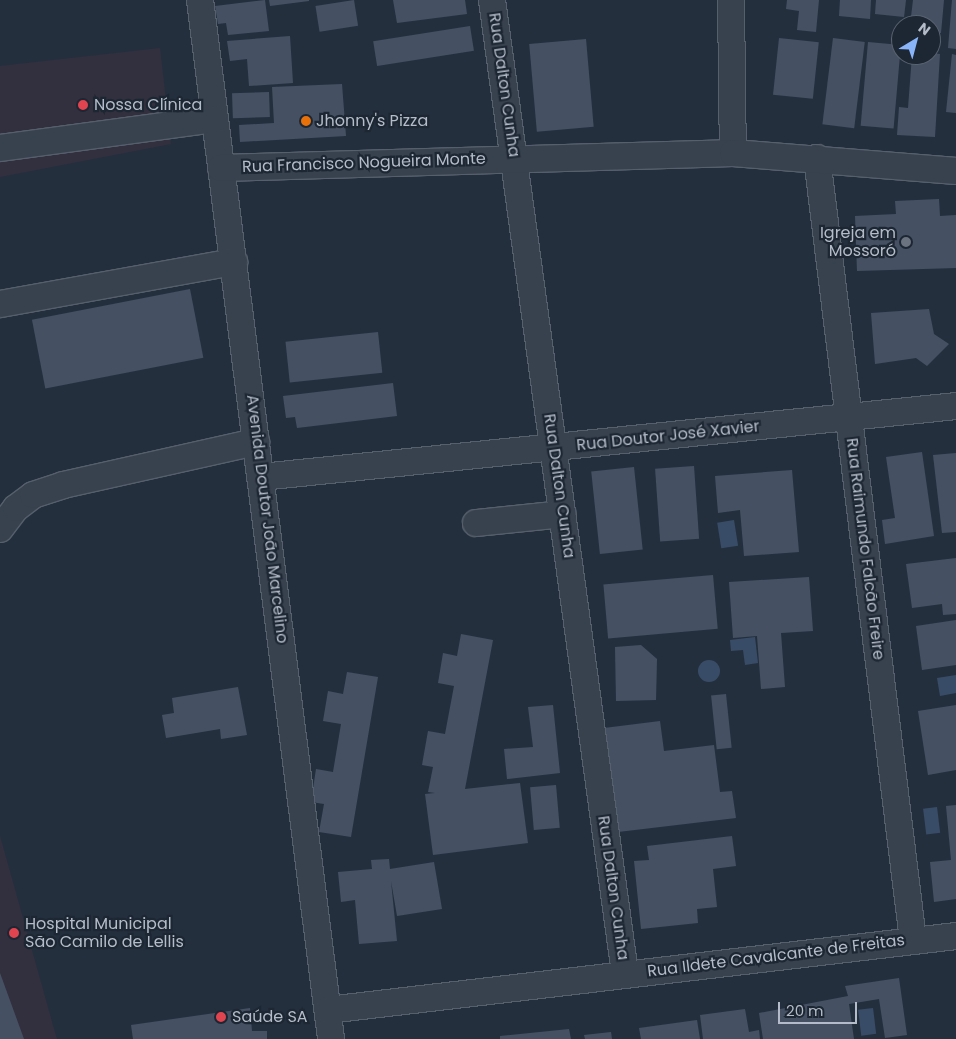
<!DOCTYPE html>
<meta charset="utf-8">
<style>
body{margin:0}
#map{position:relative;width:956px;height:1039px;overflow:hidden;background:#242f3e;font-family:Poppins,sans-serif}
div>[style]{position:absolute}
[style*='--x']{left:calc(var(--x)*1px);top:calc(var(--y)*1px);width:calc(var(--w)*1px);rotate:calc(var(--a)*1deg)}
.medical>*{inset:0;background:#32303f}
.water>*{inset:0;background:#394c67;transform-origin:0 0}
.round{border-radius:50%}
.building>*{inset:0;background:#455162;transform-origin:0 0}
.roads{filter:drop-shadow(1px 0 #565f6c) drop-shadow(-1px 0 #565f6c) drop-shadow(0 1px #565f6c) drop-shadow(0 -1px #565f6c)}
.minor>*{height:26px;margin:-13px;padding:0 13px;transform-origin:13px;border-radius:13px;background:#38414e}
.dots>*{width:14px;height:14px;translate:-50% -50%;box-sizing:border-box;border:2px solid #1d2633;border-radius:50%}
span{translate:-50% -50%;white-space:nowrap;text-align:center;line-height:1.15;-webkit-text-stroke:4.5px #1d2633;paint-order:stroke}
.street-label{font-size:16px;color:#b4bcc9}
.poi-label{font-size:16px;color:#b4bcc9}
.left{translate:0 -50%;text-align:left}
.right{translate:-100% -50%;text-align:right}
.north{position:absolute;left:891px;top:15px;width:50px;height:50px;box-sizing:border-box;background:#1d2633;border:1px solid #59626f;border-radius:50%;rotate:37deg;font-size:14px;font-weight:700;line-height:20px;text-align:center;color:#b4bcc9}
.north::after{content:'';display:block;margin:auto;width:18px;height:22px;background:#8ab4f8;clip-path:polygon(50% 0,100% 100%,50% 72%,0 100%)}
.scale{position:absolute;left:778px;top:1002px;width:79px;height:22px;box-sizing:border-box;border:2px solid #b4bcc9;border-top:0;padding-left:6px;font-size:15px;line-height:18px;white-space:nowrap;color:#b4bcc9;-webkit-text-stroke:4px #1d2633;paint-order:stroke}
</style>
<div id="map">
<div class="medical">
<div style="clip-path:polygon(160px 48px,171px 144px,0 177px,0 66px)"></div>
<div style="clip-path:polygon(0 836px,54px 1029px,57px 1039px,0 1039px)"></div>
</div>
<div class="water">
<div style="left:734px;top:520px;width:26px;height:17px;rotate:81deg"></div>
<div style="clip-path:polygon(755px 637px,758px 663px,745px 665px,743px 650px,731px 651px,730px 640px)"></div>
<div class="round" style="left:698px;top:660px;width:22px;height:22px"></div>
<div style="clip-path:polygon(956px 675px,956px 693px,940px 696px,937px 678px)"></div>
<div style="left:937px;top:807px;width:26px;height:14px;rotate:83deg"></div>
<div style="left:873px;top:1008px;width:26px;height:15px;rotate:83deg"></div>
</div>
<div class="building">
<div style="clip-path:polygon(265px 0,269px 31px,228px 35px,226px 23px,218px 24px,215px 6px)"></div>
<div style="clip-path:polygon(269px 0,309px 0,309px 1px,270px 6px)"></div>
<div style="left:354px;top:0;width:26px;height:39px;rotate:81deg"></div>
<div style="clip-path:polygon(393px 0,465px 0,467px 14px,397px 23px)"></div>
<div style="clip-path:polygon(787px 0,819px 0,816px 32px,797px 30px,799px 11px,786px 9px)"></div>
<div style="clip-path:polygon(840px 0,871px 0,870px 19px,839px 16px)"></div>
<div style="clip-path:polygon(876px 0,906px 0,904px 17px,875px 14px)"></div>
<div style="clip-path:polygon(913px 0,944px 0,941px 33px,931px 32px,931px 25px,910px 25px)"></div>
<div style="clip-path:polygon(952px 0,956px 0,956px 49px,948px 48px)"></div>
<div style="left:470px;top:26px;width:25px;height:98px;rotate:81deg"></div>
<div style="clip-path:polygon(290px 36px,293px 83px,249px 86px,247px 59px,230px 61px,227px 41px)"></div>
<div style="left:779px;top:38px;width:40px;height:57px;rotate:6deg"></div>
<div style="left:833px;top:38px;width:32px;height:87px;rotate:7deg"></div>
<div style="left:586px;top:39px;width:88px;height:57px;rotate:85deg"></div>
<div style="left:868px;top:42px;width:33px;height:84px;rotate:5deg"></div>
<div style="clip-path:polygon(931px 53px,940px 54px,935px 137px,897px 135px,899px 107px,908px 108px,912px 55px)"></div>
<div style="clip-path:polygon(952px 54px,956px 55px,956px 113px,946px 112px)"></div>
<div style="clip-path:polygon(342px 84px,346px 136px,240px 142px,239px 125px,274px 123px,272px 87px)"></div>
<div style="left:269px;top:92px;width:25px;height:37px;rotate:88deg"></div>
<div style="clip-path:polygon(939px 199px,940px 216px,956px 215px,956px 268px,857px 271px,855px 216px,896px 214px,895px 201px)"></div>
<div style="left:190px;top:289px;width:70px;height:161px;rotate:79deg"></div>
<div style="clip-path:polygon(929px 309px,934px 334px,949px 344px,927px 366px,916px 358px,875px 364px,871px 313px)"></div>
<div style="left:378px;top:332px;width:41px;height:93px;rotate:84deg"></div>
<div style="clip-path:polygon(393px 383px,397px 416px,297px 428px,295px 417px,286px 418px,283px 396px)"></div>
<div style="clip-path:polygon(922px 452px,934px 536px,885px 544px,882px 520px,895px 518px,886px 457px)"></div>
<div style="clip-path:polygon(956px 453px,956px 532px,942px 533px,933px 455px)"></div>
<div style="left:694px;top:466px;width:73px;height:39px;rotate:86deg"></div>
<div style="left:634px;top:467px;width:83px;height:43px;rotate:84deg"></div>
<div style="clip-path:polygon(792px 470px,799px 552px,744px 556px,740px 510px,718px 513px,715px 476px)"></div>
<div style="clip-path:polygon(956px 558px,956px 614px,943px 615px,942px 604px,912px 608px,906px 564px)"></div>
<div style="left:713px;top:575px;width:54px;height:110px;rotate:85deg"></div>
<div style="clip-path:polygon(809px 577px,813px 631px,781px 633px,785px 687px,761px 689px,757px 636px,733px 638px,729px 582px)"></div>
<div style="clip-path:polygon(956px 620px,956px 665px,922px 670px,916px 626px)"></div>
<div style="clip-path:polygon(461px 634px,493px 640px,465px 789px,520px 783px,528px 843px,433px 855px,425px 794px,435px 793px,428px 792px,433px 767px,422px 765px,428px 731px,445px 734px,454px 686px,438px 683px,443px 653px,457px 656px)"></div>
<div style="clip-path:polygon(641px 645px,657px 659px,656px 700px,616px 701px,615px 647px)"></div>
<div style="clip-path:polygon(347px 672px,378px 677px,351px 837px,319px 832px,324px 804px,311px 802px,316px 769px,333px 772px,341px 724px,323px 721px,328px 691px,343px 694px)"></div>
<div style="clip-path:polygon(238px 687px,247px 735px,221px 739px,220px 729px,166px 738px,162px 715px,174px 713px,172px 698px)"></div>
<div style="left:726px;top:694px;width:54px;height:15px;rotate:84deg"></div>
<div style="clip-path:polygon(553px 705px,560px 773px,507px 779px,504px 749px,533px 747px,528px 707px)"></div>
<div style="clip-path:polygon(956px 705px,956px 770px,928px 775px,918px 711px)"></div>
<div style="clip-path:polygon(660px 721px,664px 751px,714px 745px,720px 792px,732px 791px,736px 818px,618px 832px,604px 728px)"></div>
<div style="left:556px;top:785px;width:43px;height:26px;rotate:85deg"></div>
<div style="clip-path:polygon(956px 805px,956px 899px,934px 902px,930px 862px,951px 860px,946px 806px)"></div>
<div style="clip-path:polygon(732px 836px,736px 866px,713px 869px,717px 907px,697px 909px,698px 923px,641px 929px,634px 861px,649px 860px,647px 846px)"></div>
<div style="clip-path:polygon(389px 859px,390px 869px,434px 862px,442px 909px,397px 916px,391px 881px,397px 941px,359px 944px,355px 900px,341px 902px,338px 872px,372px 869px,371px 860px)"></div>
<div style="clip-path:polygon(0 973px,24px 1039px,0 1039px)"></div>
<div style="clip-path:polygon(899px 978px,907px 1035px,885px 1038px,879px 999px,849px 1004px,854px 1039px,763px 1039px,759px 1013px,848px 996px,845px 986px)"></div>
<div style="clip-path:polygon(250px 1008px,252px 1031px,267px 1031px,267px 1039px,133px 1039px,131px 1025px)"></div>
<div style="clip-path:polygon(745px 1009px,749px 1032px,759px 1030px,760px 1039px,703px 1039px,700px 1015px)"></div>
<div style="clip-path:polygon(697px 1020px,700px 1039px,641px 1039px,639px 1028px)"></div>
<div style="clip-path:polygon(569px 1029px,571px 1039px,500px 1039px,500px 1036px)"></div>
<div style="clip-path:polygon(611px 1032px,612px 1039px,585px 1039px,584px 1035px)"></div>
</div>
<div class="roads">
<div class="minor">
<div style="--x:200;--y:0;--w:1047;--a:82.81"></div>
<div style="--x:492;--y:0;--w:982;--a:82.22"></div>
<div style="--x:731;--y:0;--w:153;--a:89.3"></div>
<div style="--x:0;--y:148;--w:216;--a:-7.7"></div>
<div style="--x:817;--y:158;--w:788;--a:83"></div>
<div style="--x:221;--y:168;--w:512;--a:-1.68"></div>
<div style="--x:733;--y:153;--w:224;--a:4.6"></div>
<div style="--x:0;--y:304;--w:238;--a:-10.2"></div>
<div style="--x:261;--y:477;--w:699;--a:-5.83"></div>
<div style="--x:476;--y:523;--w:87;--a:-5.9"></div>
<div style="--x:0;--y:529;--w:26;--a:-53"></div>
<div style="--x:16;--y:508;--w:21;--a:-37"></div>
<div style="--x:33;--y:495;--w:32;--a:-18"></div>
<div style="--x:63;--y:485;--w:198;--a:-12.6"></div>
<div style="--x:328;--y:1010;--w:632;--a:-6.72"></div>
</div>
</div>
<div class="dots">
<div style="left:83px;top:105px;background:#e0444e"></div>
<div style="left:306px;top:121px;background:#e8710a"></div>
<div style="left:906px;top:242px;background:#6b7280"></div>
<div style="left:14px;top:933px;background:#e0444e"></div>
<div style="left:221px;top:1017px;background:#e0444e"></div>
</div>
<div class="street-label">
<span style="left:504px;top:85px;rotate:82deg">Rua Dalton Cunha</span>
<span style="left:364px;top:163px;rotate:-2deg">Rua Francisco Nogueira Monte</span>
<span style="left:668px;top:436px;rotate:-6deg">Rua Doutor José Xavier</span>
<span style="left:559px;top:486px;rotate:82deg">Rua Dalton Cunha</span>
<span style="left:267px;top:519px;rotate:83deg">Avenida Doutor João Marcelino</span>
<span style="left:865px;top:549px;rotate:83deg">Rua Raimundo Falcão Freire</span>
<span style="left:613px;top:888px;rotate:82deg">Rua Dalton Cunha</span>
<span style="left:776px;top:956px;rotate:-7deg">Rua Ildete Cavalcante de Freitas</span>
</div>
<div class="poi-label">
<span class="left" style="left:94px;top:105px">Nossa Clínica</span>
<span class="left" style="left:316px;top:121px">Jhonny's Pizza</span>
<span class="right" style="left:896px;top:242px">Igreja em<br>Mossoró</span>
<span class="left" style="left:25px;top:933px">Hospital Municipal<br>São Camilo de Lellis</span>
<span class="left" style="left:232px;top:1017px">Saúde SA</span>
</div>
<div class="north">N</div>
<div class="scale">20 m</div>
</div>
